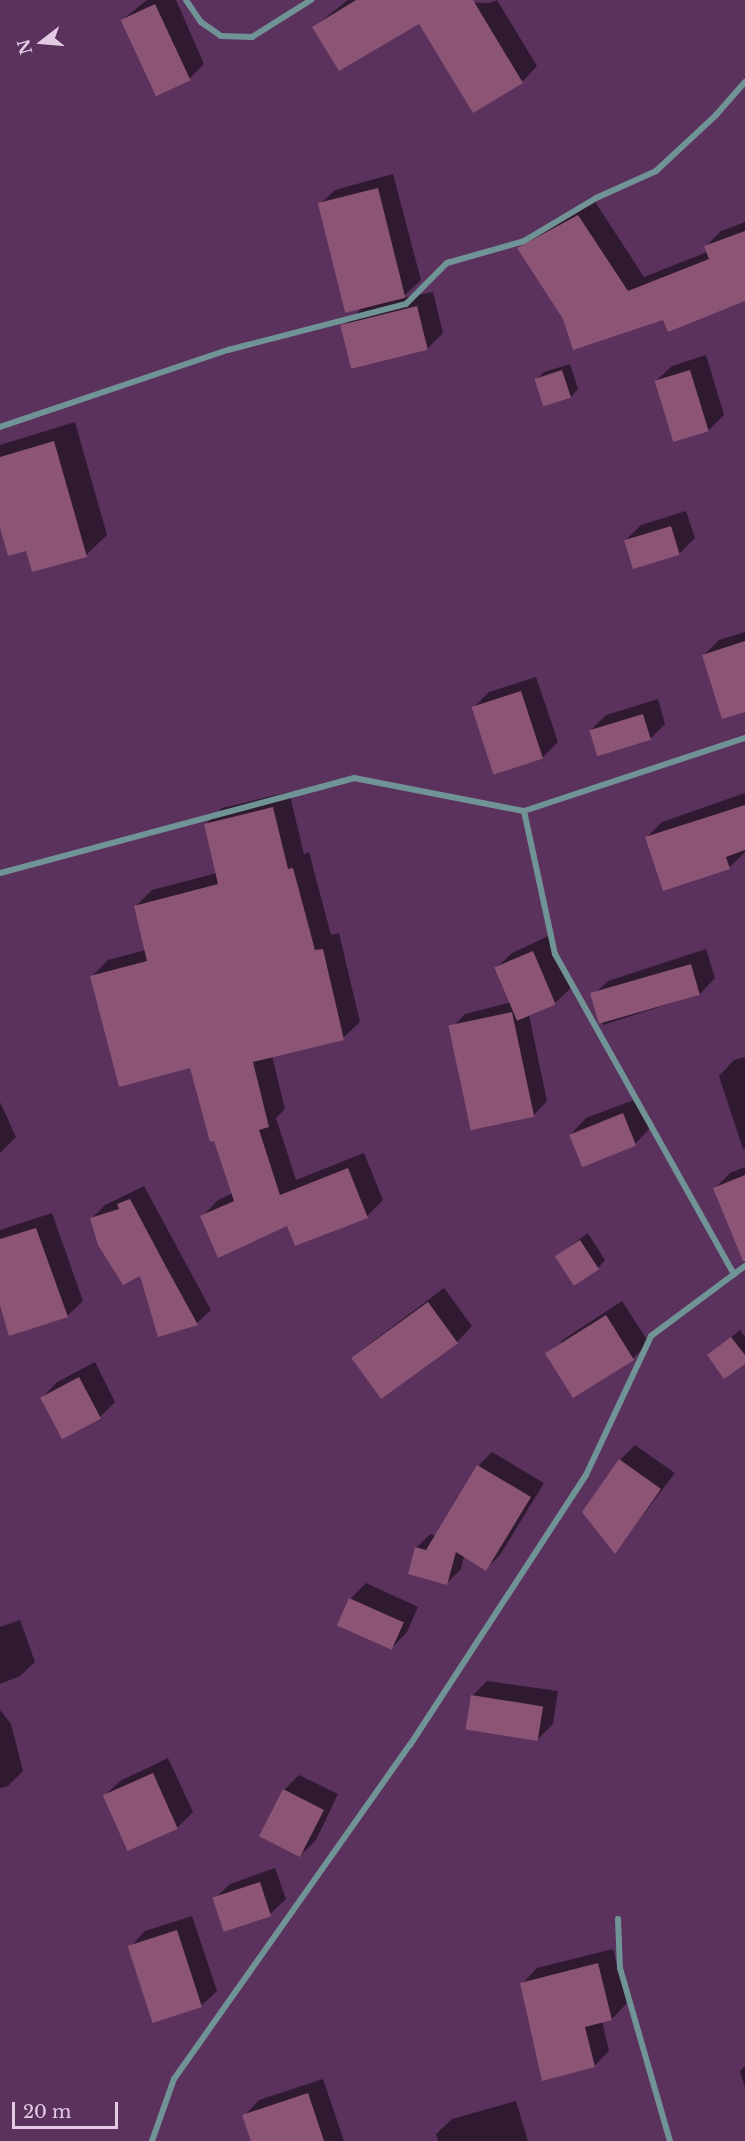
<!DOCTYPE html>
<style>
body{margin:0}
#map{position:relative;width:745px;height:2141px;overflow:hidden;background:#5a325d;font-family:"Libre Baskerville",serif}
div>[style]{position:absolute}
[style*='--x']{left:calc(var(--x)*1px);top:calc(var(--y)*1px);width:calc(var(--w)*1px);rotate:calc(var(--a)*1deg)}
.shadow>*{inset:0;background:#0007}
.building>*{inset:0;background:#8c5475;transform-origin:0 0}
.street>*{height:6px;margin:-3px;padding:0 3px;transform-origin:3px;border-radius:3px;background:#709396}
span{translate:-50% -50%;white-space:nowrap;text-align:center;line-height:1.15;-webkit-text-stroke:4.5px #5a325d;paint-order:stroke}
.north{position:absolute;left:12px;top:12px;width:60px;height:60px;-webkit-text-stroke:4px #5a325d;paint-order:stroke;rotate:254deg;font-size:16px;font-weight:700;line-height:24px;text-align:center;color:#e3cbe4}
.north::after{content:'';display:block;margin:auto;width:21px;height:27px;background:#e3cbe4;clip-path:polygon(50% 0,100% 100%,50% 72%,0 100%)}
.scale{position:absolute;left:12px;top:2102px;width:106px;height:27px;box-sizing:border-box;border:3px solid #e3cbe4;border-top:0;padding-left:8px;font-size:18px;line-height:21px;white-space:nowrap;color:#e3cbe4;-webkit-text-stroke:4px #5a325d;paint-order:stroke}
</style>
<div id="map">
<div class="shadow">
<div style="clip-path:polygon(147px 0,176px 0,204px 64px,189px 79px,122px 20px)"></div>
<div style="clip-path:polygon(348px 0,490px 3px,497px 0,537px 66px,522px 82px,419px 21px,314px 27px)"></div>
<div style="clip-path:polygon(393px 174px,421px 280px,405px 295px,381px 302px,433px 292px,443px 333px,427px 349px,343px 327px,362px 308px,319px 205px,335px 190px)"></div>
<div style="clip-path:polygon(594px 200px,644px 277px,707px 252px,705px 247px,721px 231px,745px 222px,745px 300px,664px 318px,564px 319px,519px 249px,534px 233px)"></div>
<div style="clip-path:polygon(706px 355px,724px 415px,709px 430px,656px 381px,672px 366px)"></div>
<div style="clip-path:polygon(570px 364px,578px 389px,571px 397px,536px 380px,544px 372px)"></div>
<div style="clip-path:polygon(75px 422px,107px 535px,86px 555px,27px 549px,0 522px,0 445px)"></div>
<div style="clip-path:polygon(686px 511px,695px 538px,679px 554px,625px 541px,641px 525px)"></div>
<div style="clip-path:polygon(745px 632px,745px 710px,703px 656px,719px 640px)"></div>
<div style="clip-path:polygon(536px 677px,558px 742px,542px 758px,473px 708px,489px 692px)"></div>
<div style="clip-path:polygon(658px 699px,665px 724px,650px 739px,591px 730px,606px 715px)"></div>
<div style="clip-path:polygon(289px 792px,304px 854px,309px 852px,331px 935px,339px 933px,360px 1022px,343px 1038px,272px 1056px,285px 1109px,276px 1118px,296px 1180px,364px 1153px,383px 1200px,367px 1216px,288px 1224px,202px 1217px,218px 1200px,233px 1193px,191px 1066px,92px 976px,108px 960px,146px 950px,135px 907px,152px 890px,217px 873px,206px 824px,222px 808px)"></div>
<div style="clip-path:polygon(745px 793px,745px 852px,729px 868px,647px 837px,662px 822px)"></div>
<div style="clip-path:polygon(548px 936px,571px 988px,555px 1003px,529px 1015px,547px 1101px,533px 1116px,451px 1029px,465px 1014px,512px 1002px,496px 968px,512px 953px)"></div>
<div style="clip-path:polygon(706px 949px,715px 978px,700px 994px,603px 1025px,592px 996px,608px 981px)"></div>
<div style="clip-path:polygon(745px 1057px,745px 1148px,743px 1149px,719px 1076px,734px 1060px)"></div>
<div style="clip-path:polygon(639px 1098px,650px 1128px,635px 1144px,571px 1134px,586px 1118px)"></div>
<div style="clip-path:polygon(0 1102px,16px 1137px,0 1153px)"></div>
<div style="clip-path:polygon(745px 1167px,745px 1242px,715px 1188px,730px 1173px)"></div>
<div style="clip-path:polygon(144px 1186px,211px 1310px,197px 1323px,159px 1335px,140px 1274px,91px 1219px,105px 1205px)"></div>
<div style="clip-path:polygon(52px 1213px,83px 1301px,67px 1316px,10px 1334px,0 1307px,0 1230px)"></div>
<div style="clip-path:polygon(588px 1233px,605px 1260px,598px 1268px,557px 1256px)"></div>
<div style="clip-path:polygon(444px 1288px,472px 1326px,457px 1342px,352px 1357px)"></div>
<div style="clip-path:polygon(622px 1301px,649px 1343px,633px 1358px,575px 1396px,548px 1354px,564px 1339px)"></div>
<div style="clip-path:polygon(740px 1330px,745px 1337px,745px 1362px,709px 1356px)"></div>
<div style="clip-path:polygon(95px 1362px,115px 1402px,100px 1417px,42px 1398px,57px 1382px)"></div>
<div style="clip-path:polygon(635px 1445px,675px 1473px,615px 1552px,620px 1460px)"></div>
<div style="clip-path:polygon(492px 1452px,544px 1483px,500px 1555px,486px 1569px,464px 1556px,461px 1569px,447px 1583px,416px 1548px,430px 1534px,437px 1536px,478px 1466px)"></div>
<div style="clip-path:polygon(366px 1583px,418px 1607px,407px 1632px,392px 1648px,350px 1599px)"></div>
<div style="clip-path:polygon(20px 1620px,35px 1662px,20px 1676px,0 1684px,0 1627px)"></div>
<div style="clip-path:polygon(487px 1681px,558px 1691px,553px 1724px,538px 1739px,472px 1696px)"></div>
<div style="clip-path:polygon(0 1710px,11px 1724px,23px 1771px,8px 1786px,0 1788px)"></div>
<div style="clip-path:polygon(168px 1758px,193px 1812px,178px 1827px,129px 1850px,104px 1796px,120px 1781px)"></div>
<div style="clip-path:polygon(299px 1775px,338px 1794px,316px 1840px,300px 1856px,284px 1790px)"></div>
<div style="clip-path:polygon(275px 1868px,286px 1899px,270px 1914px,214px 1899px,230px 1884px)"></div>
<div style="clip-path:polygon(192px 1916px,217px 1991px,201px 2006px,130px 1947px,145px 1931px)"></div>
<div style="clip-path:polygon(613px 1949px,627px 2003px,612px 2019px,602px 2021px,609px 2051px,594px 2066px,522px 1984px,537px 1968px)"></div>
<div style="clip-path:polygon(745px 2066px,745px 2088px,740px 2071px)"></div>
<div style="clip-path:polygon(323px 2079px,344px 2141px,252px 2141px,244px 2116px,259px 2100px)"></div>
<div style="clip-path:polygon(516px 2101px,528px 2141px,438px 2141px,436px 2134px,452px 2119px)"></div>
</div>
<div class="building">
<div style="clip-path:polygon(356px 0,473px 0,523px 83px,473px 113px,419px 24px,339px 71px,312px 27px)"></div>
<div style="left:155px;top:4px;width:84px;height:38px;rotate:65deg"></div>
<div style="left:378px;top:188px;width:113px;height:62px;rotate:76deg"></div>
<div style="clip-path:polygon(578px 215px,628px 291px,709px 259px,704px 246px,745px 231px,745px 301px,668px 332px,663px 320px,573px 350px,563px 319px,517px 248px)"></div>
<div style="left:417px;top:306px;width:45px;height:79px;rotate:76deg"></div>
<div style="left:562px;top:370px;width:29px;height:29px;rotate:72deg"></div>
<div style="left:690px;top:370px;width:64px;height:37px;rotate:73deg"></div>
<div style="clip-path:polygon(54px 441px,87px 557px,32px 572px,26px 551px,8px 556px,0 528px,0 457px)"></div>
<div style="left:671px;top:526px;width:30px;height:49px;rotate:73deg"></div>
<div style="clip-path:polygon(745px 641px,745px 712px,722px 719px,702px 655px)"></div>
<div style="left:521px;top:691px;width:71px;height:52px;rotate:72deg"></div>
<div style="left:643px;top:714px;width:27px;height:56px;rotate:73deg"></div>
<div style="clip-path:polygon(745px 805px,745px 850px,726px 857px,730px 869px,663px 891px,645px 837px)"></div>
<div style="clip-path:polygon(273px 807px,288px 869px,293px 868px,315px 950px,323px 949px,344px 1040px,253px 1062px,269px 1127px,259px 1130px,280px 1195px,348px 1168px,368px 1218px,295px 1246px,287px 1226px,218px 1258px,200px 1216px,234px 1201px,214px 1141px,210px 1142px,190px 1068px,119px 1087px,90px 976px,147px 961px,134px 906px,218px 884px,204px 824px)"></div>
<div style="left:533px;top:951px;width:58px;height:42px;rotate:67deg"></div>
<div style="left:691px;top:964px;width:32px;height:105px;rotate:74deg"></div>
<div style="left:512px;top:1012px;width:107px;height:65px;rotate:78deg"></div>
<div style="left:623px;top:1113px;width:35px;height:58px;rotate:68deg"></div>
<div style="clip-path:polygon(745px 1175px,745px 1261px,743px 1261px,713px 1188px)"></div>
<div style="clip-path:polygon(130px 1199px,164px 1263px,198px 1325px,158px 1337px,140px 1276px,123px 1285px,98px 1245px,90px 1218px,119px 1209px,117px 1204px)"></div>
<div style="clip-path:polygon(36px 1228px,68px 1317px,9px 1336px,0 1306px,0 1239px)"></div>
<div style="left:580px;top:1240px;width:35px;height:30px;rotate:57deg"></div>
<div style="left:428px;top:1302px;width:51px;height:95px;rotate:54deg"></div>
<div style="left:606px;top:1315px;width:53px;height:72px;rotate:58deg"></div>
<div style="clip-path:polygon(731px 1337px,745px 1355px,745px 1364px,724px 1379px,707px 1355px)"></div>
<div style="left:79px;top:1377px;width:47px;height:44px;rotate:62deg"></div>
<div style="clip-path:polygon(619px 1459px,661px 1489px,615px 1554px,582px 1512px)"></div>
<div style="clip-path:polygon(477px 1465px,531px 1497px,486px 1571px,456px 1552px,447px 1585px,408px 1574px,415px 1547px,426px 1550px)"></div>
<div style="left:349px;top:1598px;width:60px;height:30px;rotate:24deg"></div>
<div style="left:471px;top:1695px;width:73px;height:35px;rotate:9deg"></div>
<div style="left:153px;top:1773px;width:61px;height:55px;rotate:66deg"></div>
<div style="left:283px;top:1789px;width:46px;height:53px;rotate:27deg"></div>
<div style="left:260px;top:1882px;width:36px;height:50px;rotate:72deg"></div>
<div style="left:177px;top:1930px;width:81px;height:52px;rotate:72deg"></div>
<div style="clip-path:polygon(598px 1963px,612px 2020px,585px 2027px,595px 2067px,542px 2081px,520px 1983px)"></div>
<div style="clip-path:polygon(308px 2093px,324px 2141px,251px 2141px,242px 2115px)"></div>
</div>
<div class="street">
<div style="--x:186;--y:0;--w:27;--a:56"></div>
<div style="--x:201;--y:22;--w:24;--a:35"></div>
<div style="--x:221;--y:36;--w:31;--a:2"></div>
<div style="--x:252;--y:37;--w:70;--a:-32.1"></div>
<div style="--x:0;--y:427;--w:241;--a:-18.7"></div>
<div style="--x:228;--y:350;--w:184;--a:-14.5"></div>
<div style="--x:406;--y:304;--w:58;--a:-45"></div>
<div style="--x:447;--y:263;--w:80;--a:-15.9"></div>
<div style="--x:524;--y:241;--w:84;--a:-30.8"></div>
<div style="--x:596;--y:198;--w:66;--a:-24.2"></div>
<div style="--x:656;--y:171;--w:82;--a:-43"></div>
<div style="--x:716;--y:115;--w:44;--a:-48.7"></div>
<div style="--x:524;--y:811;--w:146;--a:77.8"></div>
<div style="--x:555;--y:954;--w:367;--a:60.8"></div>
<div style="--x:0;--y:873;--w:367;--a:-15"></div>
<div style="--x:354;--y:778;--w:173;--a:11"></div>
<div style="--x:524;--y:811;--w:233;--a:-18.3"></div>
<div style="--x:618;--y:1919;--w:49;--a:87.7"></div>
<div style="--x:620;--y:1968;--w:180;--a:73.9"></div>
<div style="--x:152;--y:2141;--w:66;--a:-70.5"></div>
<div style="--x:174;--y:2079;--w:409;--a:-54.8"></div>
<div style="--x:410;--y:1745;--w:322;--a:-56.9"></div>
<div style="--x:586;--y:1475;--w:153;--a:-64.9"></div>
<div style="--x:651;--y:1336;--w:117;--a:-36.7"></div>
</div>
<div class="north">N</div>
<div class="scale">20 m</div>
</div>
